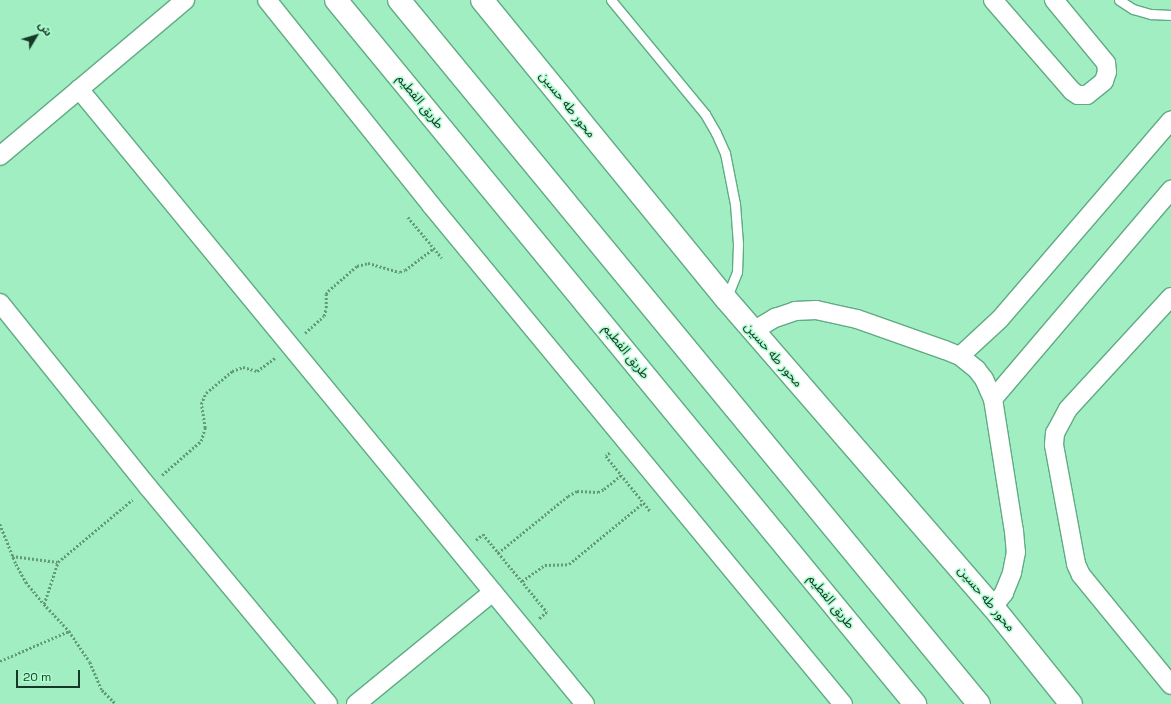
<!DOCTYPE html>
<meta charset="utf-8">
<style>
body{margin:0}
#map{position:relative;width:1171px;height:704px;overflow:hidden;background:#a1eec3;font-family:"Space Grotesk","Noto Sans Arabic",sans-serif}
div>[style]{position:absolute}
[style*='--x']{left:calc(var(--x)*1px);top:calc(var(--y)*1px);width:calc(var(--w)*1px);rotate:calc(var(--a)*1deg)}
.path>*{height:2.5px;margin-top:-1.25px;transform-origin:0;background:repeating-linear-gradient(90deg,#629a7b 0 2px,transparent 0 4px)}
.roads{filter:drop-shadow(1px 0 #60ab83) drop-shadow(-1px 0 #60ab83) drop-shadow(0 1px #60ab83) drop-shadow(0 -1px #60ab83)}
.lane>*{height:9px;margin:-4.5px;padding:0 4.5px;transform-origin:4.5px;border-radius:4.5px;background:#fff}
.street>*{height:18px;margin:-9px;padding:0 9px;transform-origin:9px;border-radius:9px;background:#fff}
.secondary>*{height:22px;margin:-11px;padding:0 11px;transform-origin:11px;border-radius:11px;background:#fff}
.primary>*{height:22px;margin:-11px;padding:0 11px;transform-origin:11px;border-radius:11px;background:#fff}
span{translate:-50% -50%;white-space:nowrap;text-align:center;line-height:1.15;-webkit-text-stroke:3px #aefcd0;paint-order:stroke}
.street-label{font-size:13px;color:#183827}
.north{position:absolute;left:16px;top:16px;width:40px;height:40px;-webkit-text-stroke:3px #aefcd0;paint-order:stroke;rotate:52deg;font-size:11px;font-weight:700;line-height:16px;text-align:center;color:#183827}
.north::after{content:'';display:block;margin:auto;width:14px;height:18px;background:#183827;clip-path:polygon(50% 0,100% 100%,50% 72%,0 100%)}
.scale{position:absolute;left:16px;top:670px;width:64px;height:18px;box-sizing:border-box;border:2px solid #183827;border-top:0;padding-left:5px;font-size:12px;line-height:14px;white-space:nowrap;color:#183827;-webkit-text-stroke:3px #aefcd0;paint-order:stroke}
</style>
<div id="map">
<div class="path">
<div style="--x:408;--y:217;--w:53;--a:50.3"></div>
<div style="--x:305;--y:333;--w:25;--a:-42"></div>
<div style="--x:324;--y:316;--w:8;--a:-76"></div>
<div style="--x:326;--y:308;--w:14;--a:-90"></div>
<div style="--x:326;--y:294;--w:4;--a:-56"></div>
<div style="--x:328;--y:291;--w:38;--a:-41"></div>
<div style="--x:357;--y:266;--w:11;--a:-15"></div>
<div style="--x:368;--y:263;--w:33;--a:16"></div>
<div style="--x:400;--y:272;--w:5;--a:-22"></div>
<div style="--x:405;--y:270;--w:36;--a:-37"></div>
<div style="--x:610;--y:453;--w:5;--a:143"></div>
<div style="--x:606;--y:456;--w:72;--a:51.2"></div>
<div style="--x:162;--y:475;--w:52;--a:-41.1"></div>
<div style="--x:201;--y:441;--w:14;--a:-73"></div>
<div style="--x:205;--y:428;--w:24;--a:-99"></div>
<div style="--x:201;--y:404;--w:12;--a:-66"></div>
<div style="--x:206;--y:393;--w:34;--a:-40"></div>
<div style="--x:232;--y:371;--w:12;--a:-20"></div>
<div style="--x:243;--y:367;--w:15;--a:16"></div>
<div style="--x:257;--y:371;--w:22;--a:-36"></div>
<div style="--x:0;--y:524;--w:43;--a:68.2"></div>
<div style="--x:16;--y:564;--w:21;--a:61"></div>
<div style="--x:26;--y:582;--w:28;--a:51"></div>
<div style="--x:44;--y:604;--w:37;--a:47"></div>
<div style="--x:69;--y:631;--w:37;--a:56"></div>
<div style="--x:90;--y:662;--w:30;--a:67"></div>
<div style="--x:102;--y:690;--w:20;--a:45"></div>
<div style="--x:476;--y:540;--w:9;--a:-41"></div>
<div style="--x:483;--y:534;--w:101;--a:50.6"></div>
<div style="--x:547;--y:612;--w:11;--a:139"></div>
<div style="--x:498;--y:553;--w:90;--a:-39.2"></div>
<div style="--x:568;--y:496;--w:10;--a:-29"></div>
<div style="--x:577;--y:491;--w:21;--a:3"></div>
<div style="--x:598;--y:492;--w:7;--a:-27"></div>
<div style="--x:604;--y:489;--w:22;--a:-39"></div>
<div style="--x:12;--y:556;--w:46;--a:7.4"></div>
<div style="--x:522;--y:581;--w:28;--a:-35"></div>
<div style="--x:545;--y:565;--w:24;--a:-2"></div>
<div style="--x:569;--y:564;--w:96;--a:-39.5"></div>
<div style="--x:44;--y:604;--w:44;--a:-71.6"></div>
<div style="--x:58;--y:562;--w:97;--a:-40"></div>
<div style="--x:0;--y:661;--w:75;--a:-23.5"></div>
</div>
<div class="roads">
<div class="lane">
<div style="--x:611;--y:0;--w:148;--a:50.5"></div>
<div style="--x:705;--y:114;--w:22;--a:60"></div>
<div style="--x:716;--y:133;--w:22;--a:66"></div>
<div style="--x:725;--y:153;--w:52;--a:78.9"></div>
<div style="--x:735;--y:204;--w:40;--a:85.7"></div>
<div style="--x:738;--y:244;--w:28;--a:92"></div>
<div style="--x:737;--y:272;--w:27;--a:112"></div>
<div style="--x:1119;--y:0;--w:17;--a:33"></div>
<div style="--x:1133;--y:9;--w:19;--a:16"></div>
<div style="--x:1151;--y:14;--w:20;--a:3"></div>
</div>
<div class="street">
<div style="--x:267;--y:0;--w:263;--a:51.3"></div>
<div style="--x:431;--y:205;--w:647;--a:50.46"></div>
<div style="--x:993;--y:0;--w:121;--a:49"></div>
<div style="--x:1072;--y:91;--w:7;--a:34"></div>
<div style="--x:1078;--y:95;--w:9;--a:0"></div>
<div style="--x:1087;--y:95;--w:22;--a:-39"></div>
<div style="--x:1104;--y:81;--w:9;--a:-72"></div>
<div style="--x:1107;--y:72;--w:9;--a:-96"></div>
<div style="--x:1106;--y:63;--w:82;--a:-129.5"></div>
<div style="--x:79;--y:89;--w:796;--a:50.55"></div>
<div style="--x:0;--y:156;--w:242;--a:-40.1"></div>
<div style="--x:1171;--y:297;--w:152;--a:132.6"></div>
<div style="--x:1068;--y:409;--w:27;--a:118"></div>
<div style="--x:1055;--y:433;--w:12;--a:95"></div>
<div style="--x:1054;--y:445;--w:121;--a:79.5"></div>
<div style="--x:1076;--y:564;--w:12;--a:66"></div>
<div style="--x:1081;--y:575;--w:142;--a:50.7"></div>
<div style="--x:0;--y:303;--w:236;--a:51.2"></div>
<div style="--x:148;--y:487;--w:282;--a:50.3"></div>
<div style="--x:753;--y:331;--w:26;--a:-31"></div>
<div style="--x:775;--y:318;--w:21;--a:-19"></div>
<div style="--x:795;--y:311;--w:21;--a:-3"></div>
<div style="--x:816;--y:310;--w:42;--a:12.4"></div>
<div style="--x:857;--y:319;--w:93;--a:19.4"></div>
<div style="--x:945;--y:350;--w:16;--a:22"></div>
<div style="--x:960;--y:356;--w:22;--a:39"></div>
<div style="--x:977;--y:370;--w:11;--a:52"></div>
<div style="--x:984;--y:379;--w:22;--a:66"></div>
<div style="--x:993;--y:399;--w:134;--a:81"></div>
<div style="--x:1014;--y:531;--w:21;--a:85"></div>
<div style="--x:1016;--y:552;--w:21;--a:101"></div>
<div style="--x:1012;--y:573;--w:22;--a:112"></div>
<div style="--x:1004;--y:593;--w:18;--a:128"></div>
<div style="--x:960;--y:356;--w:54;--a:-42.8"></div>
<div style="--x:1000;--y:319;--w:262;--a:-49.3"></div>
<div style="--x:993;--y:399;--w:275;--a:-49.6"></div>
<div style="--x:356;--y:704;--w:177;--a:-39.3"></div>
</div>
<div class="secondary">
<div style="--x:336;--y:0;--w:912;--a:50.56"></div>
</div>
<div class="primary">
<div style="--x:399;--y:0;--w:912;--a:50.52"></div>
<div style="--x:482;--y:0;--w:386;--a:50.8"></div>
<div style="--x:726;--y:299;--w:408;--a:49.1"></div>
<div style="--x:993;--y:607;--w:124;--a:51.2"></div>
</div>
</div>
<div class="street-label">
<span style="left:420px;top:102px;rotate:51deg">طريق الفطيم</span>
<span style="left:567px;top:105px;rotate:51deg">محور طه حسين</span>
<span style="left:626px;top:352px;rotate:51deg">طريق الفطيم</span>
<span style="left:773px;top:355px;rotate:49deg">محور طه حسين</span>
<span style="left:986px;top:599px;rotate:50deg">محور طه حسين</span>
<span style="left:831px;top:602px;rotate:51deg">طريق الفطيم</span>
</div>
<div class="north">ش</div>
<div class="scale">20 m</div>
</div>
